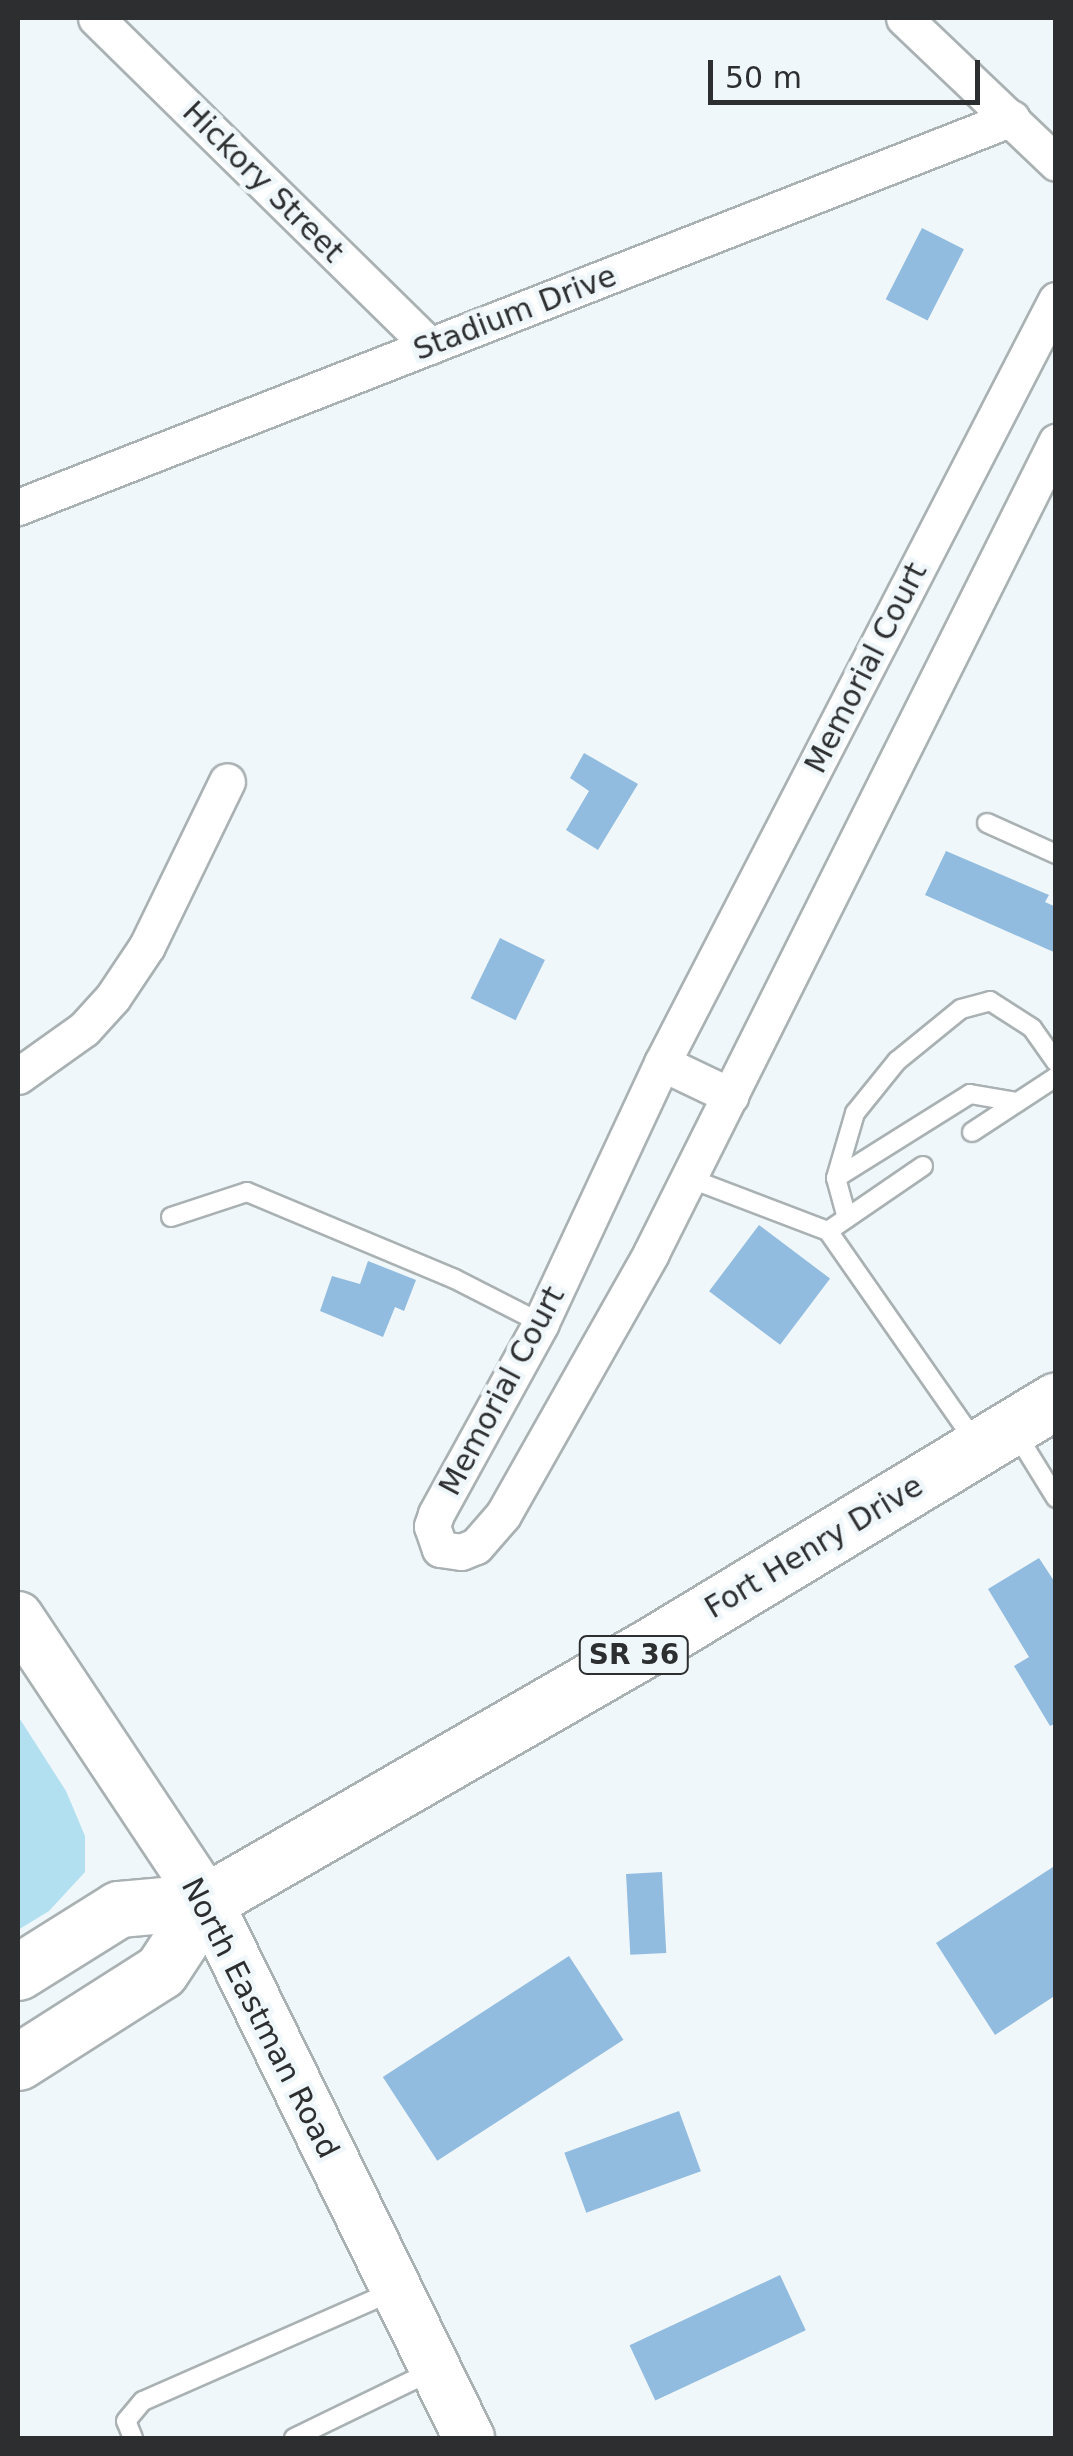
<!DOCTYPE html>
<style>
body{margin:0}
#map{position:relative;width:1073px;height:2456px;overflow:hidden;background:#f0f7fa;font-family:"DejaVu Sans",sans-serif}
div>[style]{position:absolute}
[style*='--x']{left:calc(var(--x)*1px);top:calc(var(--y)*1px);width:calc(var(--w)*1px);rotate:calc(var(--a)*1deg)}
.green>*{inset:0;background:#b2e0f0}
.building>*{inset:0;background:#91bcdf;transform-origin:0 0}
.roads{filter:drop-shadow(2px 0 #aab1b3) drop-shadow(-2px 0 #aab1b3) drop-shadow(0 2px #aab1b3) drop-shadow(0 -2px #aab1b3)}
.service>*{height:18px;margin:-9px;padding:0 9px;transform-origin:9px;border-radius:9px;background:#fff}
.minor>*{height:35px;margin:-17.5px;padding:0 17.5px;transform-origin:17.5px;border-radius:17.5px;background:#fff}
.secondary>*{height:50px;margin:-25px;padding:0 25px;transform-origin:25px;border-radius:25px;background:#fff}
.primary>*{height:55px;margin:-27.5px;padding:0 27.5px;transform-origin:27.5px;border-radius:27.5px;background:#fff}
span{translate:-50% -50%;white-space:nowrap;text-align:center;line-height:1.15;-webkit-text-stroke:9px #f0f7fa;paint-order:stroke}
.shield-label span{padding:2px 8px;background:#f0f7fa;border:2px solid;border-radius:8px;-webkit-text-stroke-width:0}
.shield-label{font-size:28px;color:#2c2e2f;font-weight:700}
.street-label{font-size:30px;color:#2c2e2f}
.frame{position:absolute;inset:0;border:20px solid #2c2e2f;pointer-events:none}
.scale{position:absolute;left:708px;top:60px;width:272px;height:45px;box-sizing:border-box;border:5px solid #2c2e2f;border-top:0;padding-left:12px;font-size:30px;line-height:35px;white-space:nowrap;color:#2c2e2f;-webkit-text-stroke:8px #f0f7fa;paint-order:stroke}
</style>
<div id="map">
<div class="green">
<div style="clip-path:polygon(18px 1716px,66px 1791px,85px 1836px,85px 1872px,49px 1911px,18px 1930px)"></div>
</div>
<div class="building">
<div style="left:922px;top:228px;width:47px;height:80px;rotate:27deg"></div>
<div style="clip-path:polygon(584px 753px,638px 784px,598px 850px,566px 830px,589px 791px,570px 778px)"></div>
<div style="clip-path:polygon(946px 851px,1049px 895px,1045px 902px,1056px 907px,1056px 953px,925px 895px)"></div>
<div style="left:500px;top:938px;width:50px;height:67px;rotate:26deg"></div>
<div style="left:759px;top:1225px;width:89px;height:83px;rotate:37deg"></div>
<div style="clip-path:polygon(368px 1261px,416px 1280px,404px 1311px,395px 1307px,383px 1337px,320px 1311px,332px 1276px,360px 1284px)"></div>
<div style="clip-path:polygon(1039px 1558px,1056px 1584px,1056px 1723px,1050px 1726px,1014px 1666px,1029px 1657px,988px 1589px)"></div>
<div style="clip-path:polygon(1056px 1865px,1056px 1995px,995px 2035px,936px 1943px)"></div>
<div style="left:662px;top:1872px;width:81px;height:36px;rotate:87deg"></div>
<div style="left:569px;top:1956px;width:100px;height:222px;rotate:57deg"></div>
<div style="left:679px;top:2111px;width:64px;height:122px;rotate:70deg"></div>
<div style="left:780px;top:2275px;width:61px;height:166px;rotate:65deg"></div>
</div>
<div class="roads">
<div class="service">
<div style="--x:987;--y:823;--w:76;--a:24.2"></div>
<div style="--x:972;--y:1132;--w:100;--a:-33.2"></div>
<div style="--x:923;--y:1166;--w:115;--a:145.6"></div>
<div style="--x:828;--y:1231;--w:259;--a:55.1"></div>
<div style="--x:689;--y:1178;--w:149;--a:20.9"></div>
<div style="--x:836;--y:1178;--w:68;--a:-73.7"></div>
<div style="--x:855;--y:1113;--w:67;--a:-51.1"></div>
<div style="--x:897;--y:1061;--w:82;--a:-39.1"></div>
<div style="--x:961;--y:1009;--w:30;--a:-15"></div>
<div style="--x:990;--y:1001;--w:50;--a:32.7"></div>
<div style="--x:1032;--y:1028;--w:42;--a:54.8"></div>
<div style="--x:171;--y:1217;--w:80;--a:-18.2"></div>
<div style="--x:247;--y:1192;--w:225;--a:22.7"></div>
<div style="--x:455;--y:1279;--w:97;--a:27.1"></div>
<div style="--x:847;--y:1218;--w:41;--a:-105.4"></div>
<div style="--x:836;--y:1178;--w:158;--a:-32.1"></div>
<div style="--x:970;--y:1094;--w:48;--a:9.7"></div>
<div style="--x:1014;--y:1430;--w:80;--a:58.3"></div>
<div style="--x:133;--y:2438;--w:18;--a:-112"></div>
<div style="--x:126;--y:2421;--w:26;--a:-50"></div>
<div style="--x:143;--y:2401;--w:273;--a:-23.7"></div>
<div style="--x:294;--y:2438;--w:153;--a:-25.9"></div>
</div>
<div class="minor">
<div style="--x:96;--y:18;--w:468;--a:44.5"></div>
<div style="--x:904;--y:18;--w:210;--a:43.6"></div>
<div style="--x:1056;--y:300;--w:859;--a:117.31"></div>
<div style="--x:662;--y:1063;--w:287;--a:115"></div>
<div style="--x:541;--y:1323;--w:218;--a:118.8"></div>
<div style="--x:436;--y:1514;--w:13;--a:108"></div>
<div style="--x:432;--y:1526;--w:24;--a:71"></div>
<div style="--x:440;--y:1549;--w:21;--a:8"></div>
<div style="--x:461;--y:1552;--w:16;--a:-22"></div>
<div style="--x:476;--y:1546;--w:41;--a:-48.9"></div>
<div style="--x:503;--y:1515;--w:301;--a:-60.5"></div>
<div style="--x:651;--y:1253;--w:907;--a:-63.46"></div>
<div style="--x:18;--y:507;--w:1067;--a:-21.37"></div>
<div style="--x:662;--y:1063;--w:76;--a:25.6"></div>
<div style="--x:18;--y:1076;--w:81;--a:-35.5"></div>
<div style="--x:84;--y:1029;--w:43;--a:-47.8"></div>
<div style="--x:113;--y:997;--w:61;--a:-56.3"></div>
<div style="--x:147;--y:946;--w:183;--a:-64.1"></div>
</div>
<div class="secondary">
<div style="--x:18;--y:1617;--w:341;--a:56.4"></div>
<div style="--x:207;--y:1901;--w:598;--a:63.99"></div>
</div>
<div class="primary">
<div style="--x:18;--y:1972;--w:119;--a:-32"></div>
<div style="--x:119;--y:1909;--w:88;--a:-5.2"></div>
<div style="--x:207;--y:1901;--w:513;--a:-29.91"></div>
<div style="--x:652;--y:1645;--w:472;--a:-31.2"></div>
<div style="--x:18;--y:2062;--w:169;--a:-32.5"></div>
<div style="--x:161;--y:1971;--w:84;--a:-56.7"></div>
</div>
</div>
<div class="shield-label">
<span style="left:634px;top:1655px">SR 36</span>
</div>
<div class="street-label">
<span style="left:263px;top:182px;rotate:45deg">Hickory Street</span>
<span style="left:515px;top:313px;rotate:-21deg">Stadium Drive</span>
<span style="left:866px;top:668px;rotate:-63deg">Memorial Court</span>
<span style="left:502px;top:1391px;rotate:-62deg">Memorial Court</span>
<span style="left:814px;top:1547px;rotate:-31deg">Fort Henry Drive</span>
<span style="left:260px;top:2018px;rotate:63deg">North Eastman Road</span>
</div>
<div class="frame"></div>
<div class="scale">50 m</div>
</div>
